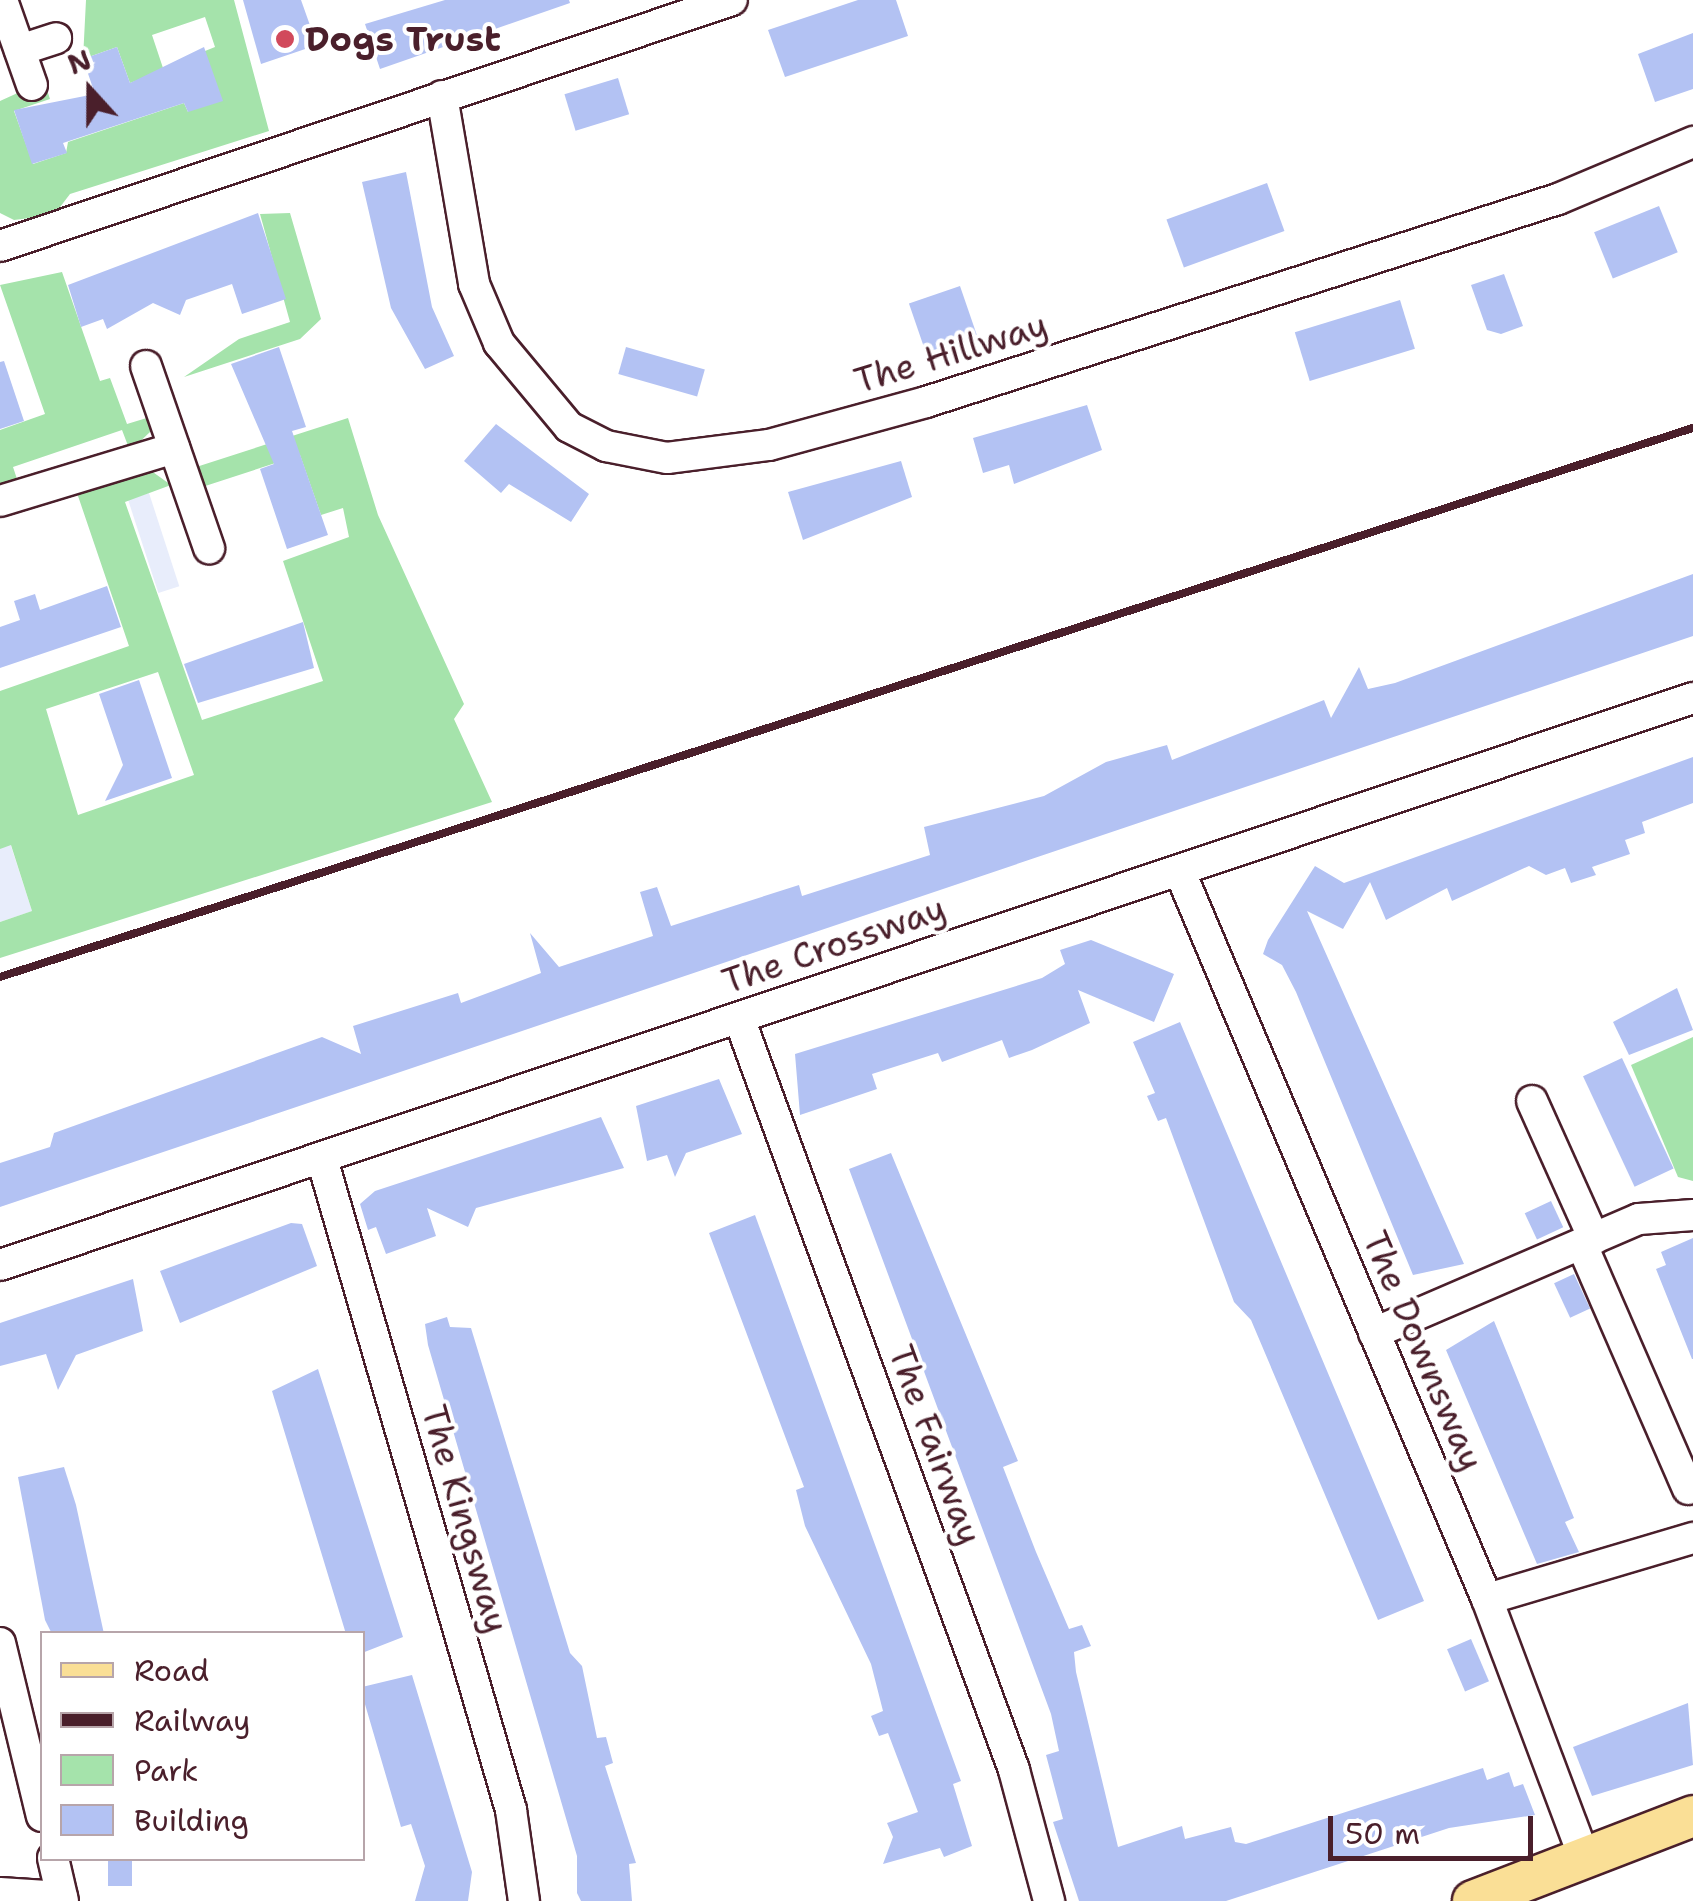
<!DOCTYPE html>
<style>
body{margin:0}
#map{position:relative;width:1693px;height:1901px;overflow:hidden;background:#fff;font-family:"Shantell Sans",sans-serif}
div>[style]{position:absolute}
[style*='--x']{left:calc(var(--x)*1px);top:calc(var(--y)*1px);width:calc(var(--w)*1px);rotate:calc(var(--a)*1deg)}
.built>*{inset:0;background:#e8edfb;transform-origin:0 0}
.green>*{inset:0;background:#a5e3ab}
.building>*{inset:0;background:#b3c2f3;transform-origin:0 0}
.roads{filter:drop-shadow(2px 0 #4a1f2b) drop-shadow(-2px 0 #4a1f2b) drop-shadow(0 2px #4a1f2b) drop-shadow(0 -2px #4a1f2b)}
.minor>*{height:30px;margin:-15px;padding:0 15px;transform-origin:15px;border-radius:15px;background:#fff}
.major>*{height:40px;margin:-20px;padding:0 20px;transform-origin:20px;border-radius:20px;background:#fadf96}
.rail>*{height:8px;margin:-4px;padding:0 4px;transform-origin:4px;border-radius:4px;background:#4a1f2b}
.dots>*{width:28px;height:28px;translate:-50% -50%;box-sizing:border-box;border:5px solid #fff;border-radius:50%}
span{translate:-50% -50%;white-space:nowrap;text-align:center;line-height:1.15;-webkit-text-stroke:8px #fff;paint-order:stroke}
.poi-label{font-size:35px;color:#4a1f2b;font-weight:700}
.left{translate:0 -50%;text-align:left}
.street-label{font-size:35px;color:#4a1f2b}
.legend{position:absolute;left:40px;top:1631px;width:325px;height:230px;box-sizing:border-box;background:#fff;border:2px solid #b7a5aa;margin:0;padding:12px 18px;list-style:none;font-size:30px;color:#4a1f2b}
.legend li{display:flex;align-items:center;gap:20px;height:50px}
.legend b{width:50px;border:2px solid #b7a5aa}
.north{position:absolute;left:40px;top:40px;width:100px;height:100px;-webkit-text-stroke:8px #fff;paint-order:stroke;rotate:339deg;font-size:28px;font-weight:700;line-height:40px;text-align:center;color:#4a1f2b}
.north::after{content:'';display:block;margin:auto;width:35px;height:45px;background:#4a1f2b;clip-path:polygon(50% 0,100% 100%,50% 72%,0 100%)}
.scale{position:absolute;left:1328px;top:1816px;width:205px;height:45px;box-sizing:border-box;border:5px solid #4a1f2b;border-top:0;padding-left:12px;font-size:30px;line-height:35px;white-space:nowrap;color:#4a1f2b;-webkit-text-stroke:8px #fff;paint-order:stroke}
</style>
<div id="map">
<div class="built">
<div style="left:149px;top:493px;width:98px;height:22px;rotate:72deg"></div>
<div style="clip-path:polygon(0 812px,32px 911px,0 922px)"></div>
</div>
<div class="green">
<div style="clip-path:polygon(86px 0,234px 0,269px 131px,70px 194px,54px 215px,14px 220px,0 213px,0 101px,44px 81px,50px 99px,14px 111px,33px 164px,66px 153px,68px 142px,184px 103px,188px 112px,205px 51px,215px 47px,205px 17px,152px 35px,164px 71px,130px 83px,117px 47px,83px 59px)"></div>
<div style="clip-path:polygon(290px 213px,321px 319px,300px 339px,184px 377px,239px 339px,290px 322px,260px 214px)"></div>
<div style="clip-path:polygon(62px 272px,100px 381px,110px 378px,127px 424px,150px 417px,150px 432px,130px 451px,122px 430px,13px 467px,20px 488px,0 491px,0 430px,45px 414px,0 285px)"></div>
<div style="clip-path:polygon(evenodd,348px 418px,378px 515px,464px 704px,454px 719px,492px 802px,0 958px,0 922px,32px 911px,11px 845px,0 849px,0 691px,129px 646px,77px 493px,150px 470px,171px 485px,125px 502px,202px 720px,323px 681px,283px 561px,349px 537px,343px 508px,321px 515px,300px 455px,196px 489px,190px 469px,348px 418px,158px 672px,194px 775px,78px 815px,46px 709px,158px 672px)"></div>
<div style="clip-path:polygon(1693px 1037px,1693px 1181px,1678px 1177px,1631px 1065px)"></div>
</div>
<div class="building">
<div style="clip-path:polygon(243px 0,301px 0,317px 45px,261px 64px)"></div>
<div style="clip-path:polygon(445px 0,569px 0,570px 3px,380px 69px,365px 24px)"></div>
<div style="clip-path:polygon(858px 0,896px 0,908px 36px,785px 77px,768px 30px)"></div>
<div style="clip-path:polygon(1693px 33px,1693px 89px,1655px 102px,1638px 54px)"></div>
<div style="clip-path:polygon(117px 47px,130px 83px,204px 47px,223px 101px,188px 112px,184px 103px,63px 143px,67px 153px,32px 164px,14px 110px,95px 94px,83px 59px)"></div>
<div style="left:618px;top:78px;width:38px;height:56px;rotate:73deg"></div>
<div style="clip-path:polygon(406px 172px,432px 307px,454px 356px,425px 369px,391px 308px,362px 182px)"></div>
<div style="left:1267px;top:183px;width:51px;height:107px;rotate:70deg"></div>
<div style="left:1659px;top:206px;width:50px;height:70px;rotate:68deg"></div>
<div style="clip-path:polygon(258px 213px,286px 299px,242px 314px,232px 284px,186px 300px,180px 315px,153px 303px,107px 329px,103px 319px,81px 327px,68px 285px)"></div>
<div style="clip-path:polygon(1504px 274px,1523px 326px,1501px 334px,1487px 330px,1471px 285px)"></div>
<div style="left:960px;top:286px;width:52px;height:54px;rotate:71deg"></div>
<div style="left:1400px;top:300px;width:51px;height:110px;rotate:73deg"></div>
<div style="clip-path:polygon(279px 347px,306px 427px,292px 431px,328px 535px,287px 549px,260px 469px,274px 464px,231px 364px)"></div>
<div style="left:626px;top:347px;width:82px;height:28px;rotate:16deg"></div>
<div style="clip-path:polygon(4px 361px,24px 421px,0 429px,0 362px)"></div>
<div style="clip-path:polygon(1087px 405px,1102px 450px,1014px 484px,1009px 465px,983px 473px,973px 438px)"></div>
<div style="clip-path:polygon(496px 424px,589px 494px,571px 522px,509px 484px,501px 493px,464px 461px)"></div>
<div style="clip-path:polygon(901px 461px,912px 497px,803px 540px,788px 492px)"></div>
<div style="clip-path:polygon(1693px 574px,1693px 636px,0 1207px,0 1163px,50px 1147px,54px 1133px,322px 1037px,361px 1054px,353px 1026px,458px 993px,461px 1003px,541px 973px,530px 933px,559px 967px,653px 936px,640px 892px,657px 887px,671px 926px,799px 885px,802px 896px,930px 855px,924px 827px,1044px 796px,1106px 762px,1167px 745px,1172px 760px,1324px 700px,1331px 718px,1359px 667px,1368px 689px,1395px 683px)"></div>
<div style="clip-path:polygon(107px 586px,121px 627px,0 668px,0 627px,20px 620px,14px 601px,35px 594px,40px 610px)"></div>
<div style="clip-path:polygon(303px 622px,314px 668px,198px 703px,184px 664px)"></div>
<div style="clip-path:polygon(139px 680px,172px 778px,105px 801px,123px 765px,99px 694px)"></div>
<div style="clip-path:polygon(1693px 757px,1693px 803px,1642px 822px,1645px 833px,1625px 840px,1630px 854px,1592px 867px,1596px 875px,1571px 883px,1565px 868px,1546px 875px,1529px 866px,1452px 901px,1447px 888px,1386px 920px,1370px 882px,1343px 929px,1307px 911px,1464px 1264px,1413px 1275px,1296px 992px,1282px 965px,1263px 954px,1268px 940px,1315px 866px,1344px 883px)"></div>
<div style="clip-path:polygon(1091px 940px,1174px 974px,1154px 1022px,1078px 990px,1090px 1023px,1032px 1050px,1009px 1058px,1002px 1040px,942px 1062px,938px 1053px,872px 1074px,877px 1089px,800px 1115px,795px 1054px,1042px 978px,1065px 964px,1060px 950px)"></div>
<div style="clip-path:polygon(1677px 988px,1693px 1030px,1629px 1055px,1613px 1022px)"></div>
<div style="clip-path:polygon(1180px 1022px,1424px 1601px,1378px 1620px,1251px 1320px,1234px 1302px,1166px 1118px,1158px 1121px,1147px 1096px,1155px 1093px,1133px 1042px)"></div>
<div style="left:1622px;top:1058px;width:122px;height:43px;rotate:65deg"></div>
<div style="clip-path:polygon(719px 1079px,742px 1134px,686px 1153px,675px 1177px,667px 1155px,647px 1161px,636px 1106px)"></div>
<div style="clip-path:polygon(601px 1117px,624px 1168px,476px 1208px,468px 1227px,427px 1208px,436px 1236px,386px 1254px,376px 1227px,368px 1230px,360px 1204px,375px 1191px)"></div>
<div style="clip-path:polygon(891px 1153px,1018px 1461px,1003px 1467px,1036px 1552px,1069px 1629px,1082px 1625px,1091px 1646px,1074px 1652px,1076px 1672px,1118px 1847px,1182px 1826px,1185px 1839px,1231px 1827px,1235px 1842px,1246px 1844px,1483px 1768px,1487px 1780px,1509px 1772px,1514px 1787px,1523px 1784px,1535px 1815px,1449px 1828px,1226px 1901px,1079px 1901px,1053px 1822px,1063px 1819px,1046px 1755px,1059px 1751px,1051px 1714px,849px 1169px)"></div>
<div style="left:1551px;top:1201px;width:29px;height:29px;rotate:65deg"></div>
<div style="clip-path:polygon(755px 1215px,961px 1781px,953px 1784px,972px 1846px,944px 1857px,940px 1848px,883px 1864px,893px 1837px,887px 1823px,918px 1812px,888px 1733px,879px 1736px,871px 1716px,883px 1711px,871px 1664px,805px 1526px,796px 1490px,804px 1487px,709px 1233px)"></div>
<div style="clip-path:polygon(291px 1223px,302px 1224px,317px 1266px,180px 1323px,160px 1271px)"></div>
<div style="clip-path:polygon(1693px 1238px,1693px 1359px,1692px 1359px,1656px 1269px,1666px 1265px,1661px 1252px)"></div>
<div style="left:1574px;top:1274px;width:38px;height:22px;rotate:65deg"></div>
<div style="clip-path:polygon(133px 1279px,143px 1331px,76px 1355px,58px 1390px,46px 1354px,0 1366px,0 1323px)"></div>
<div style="clip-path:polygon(447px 1317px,450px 1327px,471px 1328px,570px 1653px,582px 1666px,597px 1738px,606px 1737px,613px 1763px,605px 1766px,636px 1863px,629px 1864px,632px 1901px,581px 1901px,577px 1893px,577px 1856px,428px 1345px,425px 1324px)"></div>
<div style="clip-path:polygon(1494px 1321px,1574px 1518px,1565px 1522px,1579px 1552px,1537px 1564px,1446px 1350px)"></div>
<div style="clip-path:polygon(318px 1369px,403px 1637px,362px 1653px,362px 1634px,346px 1634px,272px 1391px)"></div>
<div style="clip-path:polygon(64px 1467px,76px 1505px,104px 1634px,52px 1634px,45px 1620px,18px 1477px)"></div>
<div style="left:1471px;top:1639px;width:46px;height:26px;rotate:67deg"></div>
<div style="clip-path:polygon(412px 1675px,472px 1872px,468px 1901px,415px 1901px,425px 1866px,411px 1824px,401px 1827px,362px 1694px,362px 1687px)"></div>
<div style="clip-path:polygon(1688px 1703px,1693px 1765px,1592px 1796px,1573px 1747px)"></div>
<div style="left:108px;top:1858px;width:24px;height:28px"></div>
</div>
<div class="roads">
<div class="minor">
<div style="--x:2;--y:0;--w:90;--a:70.6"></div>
<div style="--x:20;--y:50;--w:38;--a:-18"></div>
<div style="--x:442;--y:96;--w:191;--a:80.3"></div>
<div style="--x:474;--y:284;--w:64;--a:67"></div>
<div style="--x:499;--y:343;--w:109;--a:50.2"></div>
<div style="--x:569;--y:427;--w:42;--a:27.2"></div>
<div style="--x:606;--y:446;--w:62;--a:11.1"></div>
<div style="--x:667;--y:458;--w:103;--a:-7.3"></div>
<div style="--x:769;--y:445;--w:163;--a:-15.3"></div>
<div style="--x:926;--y:402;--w:664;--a:-17.81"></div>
<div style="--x:1558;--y:199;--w:147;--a:-22.9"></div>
<div style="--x:0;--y:246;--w:772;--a:-18.58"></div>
<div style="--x:146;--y:366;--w:193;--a:70.9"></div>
<div style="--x:0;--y:501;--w:182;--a:-16.9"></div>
<div style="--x:1180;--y:872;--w:789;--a:67.11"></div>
<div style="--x:1487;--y:1599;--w:281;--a:69.4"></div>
<div style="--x:739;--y:1018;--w:801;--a:69.91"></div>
<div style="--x:1014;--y:1770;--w:136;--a:75"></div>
<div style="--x:1532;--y:1101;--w:151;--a:65.8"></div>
<div style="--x:322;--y:1159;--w:678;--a:73.81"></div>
<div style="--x:511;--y:1810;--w:92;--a:81.9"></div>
<div style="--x:1582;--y:1245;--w:266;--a:66.5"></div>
<div style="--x:0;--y:1265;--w:1785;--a:-18.52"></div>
<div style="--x:1374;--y:1333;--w:288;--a:-23.3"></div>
<div style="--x:1639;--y:1219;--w:54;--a:-4.2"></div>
<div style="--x:1487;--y:1599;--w:215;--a:-16.5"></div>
<div style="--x:0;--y:1643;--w:178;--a:76.4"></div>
<div style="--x:53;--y:1858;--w:44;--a:76.9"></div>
<div style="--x:0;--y:1893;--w:62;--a:3.7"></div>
</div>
<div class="major">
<div style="--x:1473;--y:1901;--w:236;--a:-21.1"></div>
</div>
</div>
<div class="rail">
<div style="--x:0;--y:977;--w:1780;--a:-17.97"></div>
</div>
<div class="dots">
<div style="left:285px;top:39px;background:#d1495b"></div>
</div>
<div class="poi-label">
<span class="left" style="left:305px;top:39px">Dogs Trust</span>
</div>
<div class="street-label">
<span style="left:951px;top:353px;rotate:-17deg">The Hillway</span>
<span style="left:834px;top:945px;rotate:-19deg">The Crossway</span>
<span style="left:1423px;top:1351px;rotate:67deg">The Downsway</span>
<span style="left:935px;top:1445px;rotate:70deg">The Fairway</span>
<span style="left:465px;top:1519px;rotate:74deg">The Kingsway</span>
</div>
<ul class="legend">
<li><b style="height:12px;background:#fadf96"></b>Road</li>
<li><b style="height:12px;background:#4a1f2b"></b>Railway</li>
<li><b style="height:28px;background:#a5e3ab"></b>Park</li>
<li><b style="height:28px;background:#b3c2f3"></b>Building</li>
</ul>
<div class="north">N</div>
<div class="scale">50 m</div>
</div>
